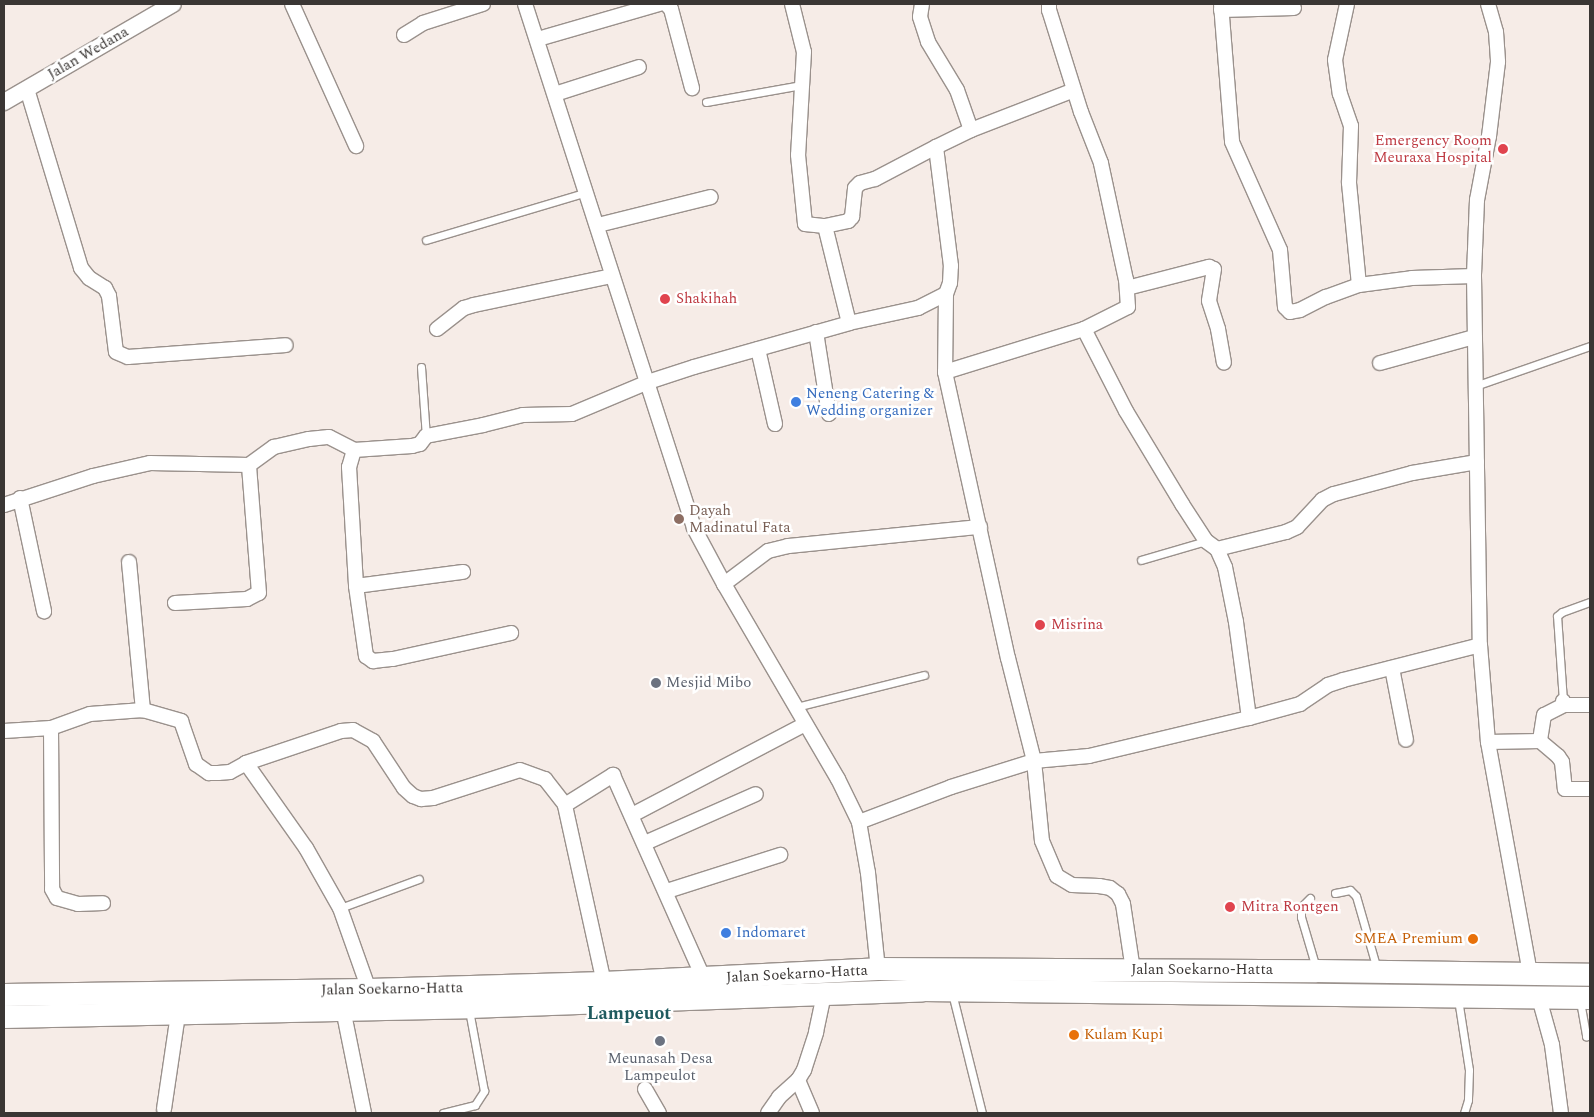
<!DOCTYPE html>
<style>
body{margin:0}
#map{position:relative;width:1594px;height:1117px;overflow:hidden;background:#f6ece7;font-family:Spectral,serif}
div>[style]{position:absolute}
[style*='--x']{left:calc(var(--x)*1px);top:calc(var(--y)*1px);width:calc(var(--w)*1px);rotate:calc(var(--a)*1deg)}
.roads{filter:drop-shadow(1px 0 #9a918c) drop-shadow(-1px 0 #9a918c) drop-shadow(0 1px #9a918c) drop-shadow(0 -1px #9a918c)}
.service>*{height:7px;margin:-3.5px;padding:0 3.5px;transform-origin:3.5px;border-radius:3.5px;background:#fff}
.minor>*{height:14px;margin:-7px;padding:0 7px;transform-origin:7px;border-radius:7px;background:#fff}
.tertiary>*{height:16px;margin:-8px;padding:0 8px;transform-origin:8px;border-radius:8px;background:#fff}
.trunk>*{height:22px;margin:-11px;padding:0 11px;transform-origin:11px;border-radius:11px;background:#fff}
.dots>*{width:14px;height:14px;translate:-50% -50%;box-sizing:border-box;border:2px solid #fff;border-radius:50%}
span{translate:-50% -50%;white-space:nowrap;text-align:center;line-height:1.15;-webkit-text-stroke:5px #fff;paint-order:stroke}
.street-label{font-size:15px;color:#3a3634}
.health-label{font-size:15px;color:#be3a42}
.right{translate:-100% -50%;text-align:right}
.left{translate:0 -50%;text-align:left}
.shop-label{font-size:15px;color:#366cbe}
.education-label{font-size:15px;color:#785e54}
.worship-label{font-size:15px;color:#5b616d}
.food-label{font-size:15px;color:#c56008}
.quarter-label{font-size:18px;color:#205b5f;font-weight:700}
.frame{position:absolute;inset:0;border:5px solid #3a3634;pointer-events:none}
</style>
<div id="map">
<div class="roads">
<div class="service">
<div style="--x:706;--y:102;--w:97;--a:-10.1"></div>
<div style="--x:426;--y:240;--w:168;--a:-16.6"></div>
<div style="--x:421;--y:367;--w:69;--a:85.9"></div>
<div style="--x:1475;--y:386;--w:122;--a:-19.2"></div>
<div style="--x:1141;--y:560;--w:68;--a:-16.3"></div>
<div style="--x:1563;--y:701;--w:85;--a:-94"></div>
<div style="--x:1557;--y:616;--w:6;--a:-39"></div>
<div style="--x:1562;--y:612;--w:30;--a:-20"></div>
<div style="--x:796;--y:707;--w:132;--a:-14"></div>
<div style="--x:1335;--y:893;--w:15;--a:-11"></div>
<div style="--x:1350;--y:890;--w:8;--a:45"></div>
<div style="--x:1356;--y:896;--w:76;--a:74"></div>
<div style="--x:1310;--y:898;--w:13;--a:135"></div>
<div style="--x:1301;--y:907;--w:10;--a:90"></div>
<div style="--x:1301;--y:917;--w:53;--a:73.6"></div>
<div style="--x:340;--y:908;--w:84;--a:-20.2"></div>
<div style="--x:952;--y:993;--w:124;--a:76"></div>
<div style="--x:1458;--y:999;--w:72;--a:81.2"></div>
<div style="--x:1469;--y:1070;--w:30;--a:92"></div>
<div style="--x:1468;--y:1100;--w:14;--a:107"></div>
<div style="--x:1580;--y:1001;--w:36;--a:80"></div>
<div style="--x:1586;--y:1036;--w:4;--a:0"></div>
<div style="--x:443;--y:1113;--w:33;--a:-14"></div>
<div style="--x:475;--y:1105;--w:17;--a:-57"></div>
<div style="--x:484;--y:1091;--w:82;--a:-100.5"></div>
</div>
<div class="minor">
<div style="--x:292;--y:4;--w:156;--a:65.7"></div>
<div style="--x:525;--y:4;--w:551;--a:72.12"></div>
<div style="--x:694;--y:528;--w:64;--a:61.8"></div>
<div style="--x:724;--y:584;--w:226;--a:59.7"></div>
<div style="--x:838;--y:779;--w:48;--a:64"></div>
<div style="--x:859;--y:822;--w:52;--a:80"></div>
<div style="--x:868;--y:873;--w:97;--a:84.1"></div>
<div style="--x:666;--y:4;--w:7;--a:45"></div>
<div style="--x:671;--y:9;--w:82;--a:75.1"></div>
<div style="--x:792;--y:4;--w:49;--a:76"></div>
<div style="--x:804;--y:52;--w:103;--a:93.3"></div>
<div style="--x:798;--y:155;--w:69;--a:84.2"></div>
<div style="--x:805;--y:224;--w:20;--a:6"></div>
<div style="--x:825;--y:226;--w:24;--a:-12"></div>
<div style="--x:848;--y:221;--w:6;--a:-45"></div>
<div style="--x:852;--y:217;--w:29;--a:-84"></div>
<div style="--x:855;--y:188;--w:7;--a:-45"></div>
<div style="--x:860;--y:183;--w:16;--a:-15"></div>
<div style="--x:875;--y:179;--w:69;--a:-27.7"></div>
<div style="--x:922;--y:4;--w:13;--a:99"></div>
<div style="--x:920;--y:17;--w:26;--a:72"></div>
<div style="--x:928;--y:42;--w:56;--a:58.9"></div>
<div style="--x:957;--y:90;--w:42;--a:70.7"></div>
<div style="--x:1221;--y:4;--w:138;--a:85.4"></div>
<div style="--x:1232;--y:142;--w:118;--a:66"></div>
<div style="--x:1280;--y:250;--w:57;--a:85"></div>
<div style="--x:1285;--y:307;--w:7;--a:45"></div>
<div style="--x:1290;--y:312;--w:10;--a:-11"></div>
<div style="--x:1300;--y:310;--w:29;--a:-27"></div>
<div style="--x:1326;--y:297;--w:35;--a:-20"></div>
<div style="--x:1359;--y:285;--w:53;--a:-7.5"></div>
<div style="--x:1412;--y:278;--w:62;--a:-1.8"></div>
<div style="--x:1347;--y:4;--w:57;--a:102.1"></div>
<div style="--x:1335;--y:60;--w:34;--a:82"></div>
<div style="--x:1340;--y:94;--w:34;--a:71"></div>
<div style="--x:1351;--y:126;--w:57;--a:92"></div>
<div style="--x:1349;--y:183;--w:102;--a:84.4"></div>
<div style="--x:1488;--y:4;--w:29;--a:74"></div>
<div style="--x:1496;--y:32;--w:30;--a:86"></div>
<div style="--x:1498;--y:62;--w:75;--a:96.9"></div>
<div style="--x:1489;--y:136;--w:65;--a:100.6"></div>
<div style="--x:1477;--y:200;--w:76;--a:92.3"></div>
<div style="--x:1474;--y:276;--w:369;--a:89.1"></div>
<div style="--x:1480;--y:645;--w:97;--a:85.3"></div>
<div style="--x:1488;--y:742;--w:236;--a:79.7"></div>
<div style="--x:1221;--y:10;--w:73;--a:-1.6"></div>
<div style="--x:404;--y:35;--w:22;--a:-32"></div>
<div style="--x:423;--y:23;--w:63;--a:-17.6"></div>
<div style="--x:538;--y:39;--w:126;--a:-16.1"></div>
<div style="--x:27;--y:89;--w:187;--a:73.2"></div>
<div style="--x:81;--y:268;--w:13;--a:51"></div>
<div style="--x:89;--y:278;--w:19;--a:32"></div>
<div style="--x:105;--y:288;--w:9;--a:63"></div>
<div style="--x:109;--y:296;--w:56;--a:82.9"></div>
<div style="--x:116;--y:352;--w:13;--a:23"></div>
<div style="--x:128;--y:357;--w:158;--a:-4.3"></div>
<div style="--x:555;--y:94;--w:88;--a:-17.8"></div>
<div style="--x:598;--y:225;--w:116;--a:-13.9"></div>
<div style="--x:825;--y:226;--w:100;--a:76.1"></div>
<div style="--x:1127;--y:288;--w:85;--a:-14.4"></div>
<div style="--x:1209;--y:267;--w:5;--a:22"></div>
<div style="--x:1214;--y:269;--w:32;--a:99"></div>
<div style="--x:1209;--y:301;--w:29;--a:72"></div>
<div style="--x:1218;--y:329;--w:34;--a:80"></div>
<div style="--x:946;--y:294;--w:78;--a:90.7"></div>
<div style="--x:945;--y:372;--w:293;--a:77.6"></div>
<div style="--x:1008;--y:658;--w:106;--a:75.8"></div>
<div style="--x:1034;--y:761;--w:80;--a:84.3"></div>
<div style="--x:1042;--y:841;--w:38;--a:67"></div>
<div style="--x:1057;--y:876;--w:17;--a:31"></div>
<div style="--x:1072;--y:885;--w:27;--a:2"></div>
<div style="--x:1099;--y:886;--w:11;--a:10"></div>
<div style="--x:1110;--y:888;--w:10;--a:37"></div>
<div style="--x:1118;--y:894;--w:11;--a:63"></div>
<div style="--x:1123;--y:904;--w:67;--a:81.4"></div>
<div style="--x:437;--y:329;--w:34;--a:-38"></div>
<div style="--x:464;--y:308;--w:10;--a:-17"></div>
<div style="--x:474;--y:305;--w:141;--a:-11.9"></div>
<div style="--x:1084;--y:329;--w:92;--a:62.9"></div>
<div style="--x:1126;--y:411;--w:109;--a:58.9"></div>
<div style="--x:1182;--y:504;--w:44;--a:57"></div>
<div style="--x:1206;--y:541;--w:14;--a:36"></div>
<div style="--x:1217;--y:549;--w:20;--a:66"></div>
<div style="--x:1225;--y:567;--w:56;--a:78.7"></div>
<div style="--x:1236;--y:622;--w:97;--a:82.3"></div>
<div style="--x:816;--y:332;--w:83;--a:81"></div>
<div style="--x:758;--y:349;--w:77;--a:77.2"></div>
<div style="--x:1380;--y:363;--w:98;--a:-15.5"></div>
<div style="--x:945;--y:372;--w:145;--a:-17.2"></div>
<div style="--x:1084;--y:329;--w:49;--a:-26.6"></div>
<div style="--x:1128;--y:307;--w:27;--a:-94"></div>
<div style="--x:1126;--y:280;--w:120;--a:-102.1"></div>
<div style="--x:1101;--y:163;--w:55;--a:-111.4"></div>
<div style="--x:1081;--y:112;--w:107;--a:-107.4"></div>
<div style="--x:1049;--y:10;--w:6;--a:-90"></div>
<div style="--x:354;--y:450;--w:18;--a:106"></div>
<div style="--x:349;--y:467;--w:119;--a:86.6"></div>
<div style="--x:356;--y:586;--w:71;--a:81.9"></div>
<div style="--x:366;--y:656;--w:9;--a:36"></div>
<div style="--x:373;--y:661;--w:20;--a:-6"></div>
<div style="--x:393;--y:659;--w:121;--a:-12.4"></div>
<div style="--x:20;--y:498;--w:116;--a:78"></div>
<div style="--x:4;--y:505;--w:94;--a:-18"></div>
<div style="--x:93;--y:476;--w:58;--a:-12.8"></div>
<div style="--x:150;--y:463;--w:99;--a:1.2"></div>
<div style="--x:249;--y:465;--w:31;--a:-36"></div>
<div style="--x:274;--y:447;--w:36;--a:-13"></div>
<div style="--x:309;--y:439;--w:20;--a:-6"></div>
<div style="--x:329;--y:437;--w:28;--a:27"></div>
<div style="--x:354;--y:450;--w:58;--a:-3.9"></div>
<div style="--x:412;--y:446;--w:8;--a:-14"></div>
<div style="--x:420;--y:444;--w:10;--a:-53"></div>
<div style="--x:426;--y:436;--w:58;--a:-10.9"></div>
<div style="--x:483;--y:425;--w:41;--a:-14"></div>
<div style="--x:523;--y:415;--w:49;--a:-1.2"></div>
<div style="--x:572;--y:414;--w:82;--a:-22.8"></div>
<div style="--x:648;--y:382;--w:48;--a:-18.1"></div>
<div style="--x:694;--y:367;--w:161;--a:-15.8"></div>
<div style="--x:849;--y:323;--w:71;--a:-12.3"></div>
<div style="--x:918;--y:308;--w:31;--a:-27"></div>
<div style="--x:946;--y:294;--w:12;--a:-70"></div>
<div style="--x:950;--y:283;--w:17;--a:-87"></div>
<div style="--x:951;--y:266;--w:120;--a:-97.2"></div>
<div style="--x:936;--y:147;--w:39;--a:-26"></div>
<div style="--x:971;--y:130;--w:110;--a:-21.2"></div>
<div style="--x:1217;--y:549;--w:71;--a:-13.8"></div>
<div style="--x:1286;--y:532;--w:12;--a:-24"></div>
<div style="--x:1297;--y:527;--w:37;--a:-47"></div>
<div style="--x:1322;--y:500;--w:13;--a:-27"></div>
<div style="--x:1334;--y:494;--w:81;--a:-15.1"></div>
<div style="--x:1412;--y:473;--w:66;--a:-9.6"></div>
<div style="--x:129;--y:562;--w:149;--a:84.6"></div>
<div style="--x:724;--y:584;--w:55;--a:-36.9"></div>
<div style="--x:768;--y:551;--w:21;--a:-14"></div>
<div style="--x:788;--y:546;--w:193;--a:-5.7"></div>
<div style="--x:356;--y:586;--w:108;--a:-7.5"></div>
<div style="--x:175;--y:603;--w:72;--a:-3.2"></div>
<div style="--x:247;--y:599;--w:13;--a:-27"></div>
<div style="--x:259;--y:593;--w:128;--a:-94.5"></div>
<div style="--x:1392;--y:668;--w:73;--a:79"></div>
<div style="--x:1563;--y:701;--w:4;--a:76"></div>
<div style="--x:1564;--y:705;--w:22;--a:153"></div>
<div style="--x:1544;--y:715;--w:26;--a:99"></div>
<div style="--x:1540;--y:741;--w:23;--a:40"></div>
<div style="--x:1558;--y:756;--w:7;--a:56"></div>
<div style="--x:1562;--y:762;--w:27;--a:84"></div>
<div style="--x:1565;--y:789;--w:25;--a:0"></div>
<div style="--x:1564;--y:705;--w:26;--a:0"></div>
<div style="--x:51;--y:728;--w:161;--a:89.6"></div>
<div style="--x:52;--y:889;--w:10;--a:61"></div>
<div style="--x:57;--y:898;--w:22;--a:16"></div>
<div style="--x:78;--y:904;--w:25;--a:-2"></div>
<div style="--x:4;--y:731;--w:47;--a:-3.7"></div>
<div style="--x:51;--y:728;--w:41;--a:-19.7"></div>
<div style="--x:90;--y:714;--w:53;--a:-4.3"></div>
<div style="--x:143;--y:710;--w:40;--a:16"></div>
<div style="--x:181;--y:721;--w:46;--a:70.8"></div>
<div style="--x:196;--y:764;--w:16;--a:35"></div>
<div style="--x:209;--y:773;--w:9;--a:0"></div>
<div style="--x:218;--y:773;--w:12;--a:-5"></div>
<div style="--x:230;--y:772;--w:18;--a:-29"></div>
<div style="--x:246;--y:763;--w:100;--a:-18.6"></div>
<div style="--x:341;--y:731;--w:12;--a:-5"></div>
<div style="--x:353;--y:730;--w:23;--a:29"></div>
<div style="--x:373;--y:741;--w:56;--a:56.6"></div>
<div style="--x:404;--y:788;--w:12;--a:42"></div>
<div style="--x:413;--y:796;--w:9;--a:21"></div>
<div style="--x:421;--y:799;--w:12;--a:-5"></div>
<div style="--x:433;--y:798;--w:91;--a:-17.8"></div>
<div style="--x:520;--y:770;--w:27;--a:20"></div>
<div style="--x:545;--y:779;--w:33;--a:52"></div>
<div style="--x:1488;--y:742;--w:52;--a:-1.1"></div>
<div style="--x:246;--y:763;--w:104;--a:54.8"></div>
<div style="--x:306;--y:848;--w:69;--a:60.5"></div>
<div style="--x:340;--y:908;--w:87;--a:70.5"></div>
<div style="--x:632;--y:815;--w:195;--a:-27.7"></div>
<div style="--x:859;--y:822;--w:98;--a:-20.8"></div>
<div style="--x:951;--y:787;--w:87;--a:-17.4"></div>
<div style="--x:1034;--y:761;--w:55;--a:-5.2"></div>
<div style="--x:1089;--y:756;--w:164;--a:-13.4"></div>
<div style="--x:1249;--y:718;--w:53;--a:-15.4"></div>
<div style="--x:1300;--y:704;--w:34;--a:-34"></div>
<div style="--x:1328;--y:685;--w:16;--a:-18"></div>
<div style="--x:1343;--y:680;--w:141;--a:-14.3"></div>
<div style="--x:645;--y:843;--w:121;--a:-23.8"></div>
<div style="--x:667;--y:891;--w:119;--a:-17.7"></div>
<div style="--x:604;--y:983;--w:182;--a:-102.4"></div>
<div style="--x:565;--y:805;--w:57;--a:-32"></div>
<div style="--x:613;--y:775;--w:223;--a:66"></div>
<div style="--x:1539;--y:998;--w:49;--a:74.5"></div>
<div style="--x:1552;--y:1045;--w:69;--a:82.5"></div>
<div style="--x:343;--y:1009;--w:106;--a:78.6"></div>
<div style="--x:645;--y:1089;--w:28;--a:60"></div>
<div style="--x:164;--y:1109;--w:96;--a:-81.6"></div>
<div style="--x:768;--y:1113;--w:19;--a:-55"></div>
<div style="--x:779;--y:1097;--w:25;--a:-42"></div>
<div style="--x:812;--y:1113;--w:36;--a:-113"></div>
<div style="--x:798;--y:1080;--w:12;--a:-59"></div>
<div style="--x:804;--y:1070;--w:40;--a:-72"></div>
<div style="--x:816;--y:1032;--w:39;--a:-78"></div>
</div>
<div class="tertiary">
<div style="--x:4;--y:102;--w:195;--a:-30.1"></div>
</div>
<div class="trunk">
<div style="--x:4;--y:995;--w:365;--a:-0.8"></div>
<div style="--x:369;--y:990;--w:235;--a:-1.7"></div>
<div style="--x:604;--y:983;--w:274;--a:-2.9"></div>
<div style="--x:878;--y:969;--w:438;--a:0.3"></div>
<div style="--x:1316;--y:971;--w:274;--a:0.8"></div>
<div style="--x:4;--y:1017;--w:465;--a:-1.2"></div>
<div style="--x:469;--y:1007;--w:453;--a:-2.1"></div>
<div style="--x:922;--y:990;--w:668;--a:0.69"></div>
</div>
</div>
<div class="dots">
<div style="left:1503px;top:149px;background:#e0444e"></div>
<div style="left:665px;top:299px;background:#e0444e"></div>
<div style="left:796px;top:402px;background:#3f7fe0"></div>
<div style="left:679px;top:519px;background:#8d6e63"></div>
<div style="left:1040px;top:625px;background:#e0444e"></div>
<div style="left:656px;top:683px;background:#6b7280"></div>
<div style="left:1230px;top:907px;background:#e0444e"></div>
<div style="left:726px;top:933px;background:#3f7fe0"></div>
<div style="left:1473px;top:939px;background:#e8710a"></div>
<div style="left:1074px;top:1035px;background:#e8710a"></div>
<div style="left:660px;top:1041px;background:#6b7280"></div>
</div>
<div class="street-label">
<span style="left:88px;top:53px;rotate:-30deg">Jalan Wedana</span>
<span style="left:1202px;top:970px">Jalan Soekarno-Hatta</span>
<span style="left:797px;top:974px;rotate:-3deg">Jalan Soekarno-Hatta</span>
<span style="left:392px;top:989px;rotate:-1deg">Jalan Soekarno-Hatta</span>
</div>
<div class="health-label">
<span class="right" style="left:1492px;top:149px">Emergency Room<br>Meuraxa Hospital</span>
<span class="left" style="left:676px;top:299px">Shakihah</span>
<span class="left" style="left:1051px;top:625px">Misrina</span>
<span class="left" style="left:1241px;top:907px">Mitra Rontgen</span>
</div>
<div class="shop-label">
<span class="left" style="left:806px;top:402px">Neneng Catering &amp;<br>Wedding organizer</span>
<span class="left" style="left:736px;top:933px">Indomaret</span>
</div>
<div class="education-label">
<span class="left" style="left:689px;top:519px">Dayah<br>Madinatul Fata</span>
</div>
<div class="worship-label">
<span class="left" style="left:666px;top:683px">Mesjid Mibo</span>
<span style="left:660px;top:1067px">Meunasah Desa<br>Lampeulot</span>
</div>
<div class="food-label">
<span class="right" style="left:1463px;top:939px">SMEA Premium</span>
<span class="left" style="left:1084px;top:1035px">Kulam Kupi</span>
</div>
<div class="quarter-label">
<span style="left:629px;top:1014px">Lampeuot</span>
</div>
<div class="frame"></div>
</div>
